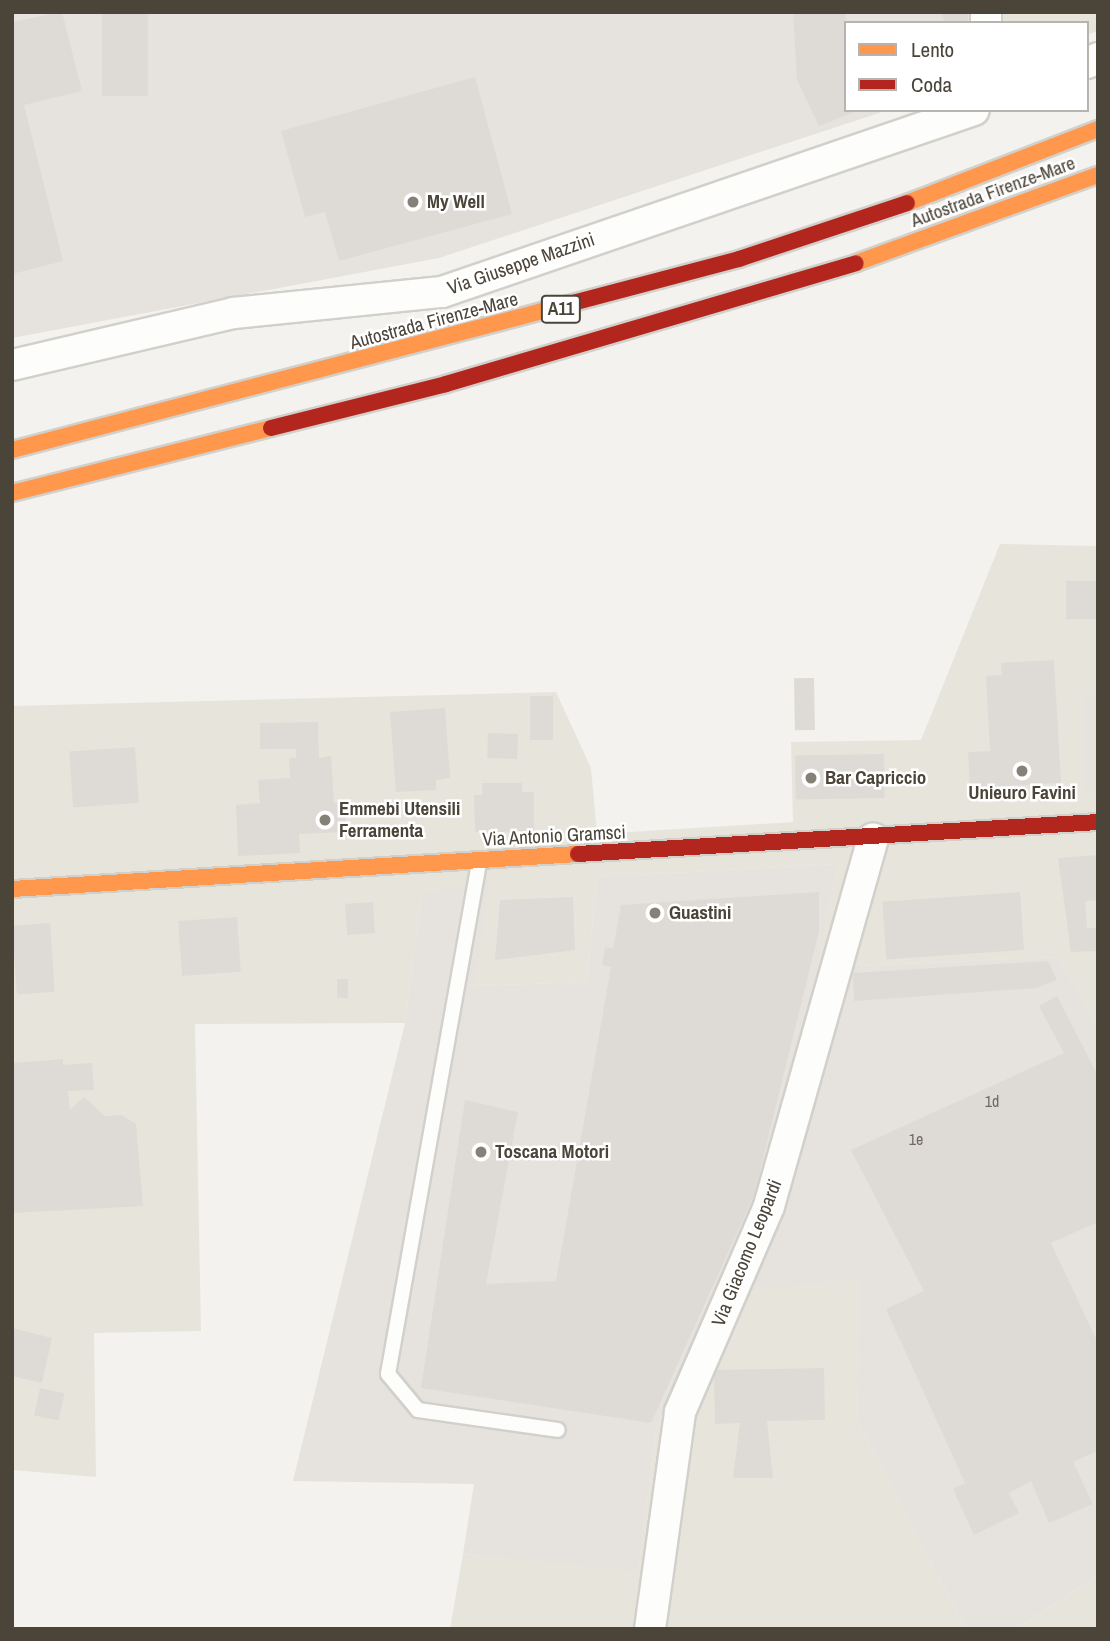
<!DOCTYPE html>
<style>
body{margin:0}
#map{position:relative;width:1110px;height:1641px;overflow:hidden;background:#f4f2ee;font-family:"Archivo Narrow",sans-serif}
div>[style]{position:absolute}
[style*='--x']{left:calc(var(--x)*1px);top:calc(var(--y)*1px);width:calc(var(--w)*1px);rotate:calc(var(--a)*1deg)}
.residential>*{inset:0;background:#e7e4dc}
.industrial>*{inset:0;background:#e6e2de}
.parking>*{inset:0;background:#e6e3df;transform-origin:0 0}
.building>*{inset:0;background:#dedbd6;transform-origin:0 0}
.roads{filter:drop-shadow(2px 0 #d2d0cb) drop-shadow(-2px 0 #d2d0cb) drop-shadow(0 2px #d2d0cb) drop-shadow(0 -2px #d2d0cb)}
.lane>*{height:14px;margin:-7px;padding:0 7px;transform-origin:7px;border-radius:7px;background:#fdfdfc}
.street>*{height:30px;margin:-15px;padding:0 15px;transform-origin:15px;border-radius:15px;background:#fdfdfc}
.slow>*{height:16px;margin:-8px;padding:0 8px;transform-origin:8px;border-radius:8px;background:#ff974d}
.jam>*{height:16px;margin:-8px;padding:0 8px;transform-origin:8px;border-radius:8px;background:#b3261e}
.dots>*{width:19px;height:19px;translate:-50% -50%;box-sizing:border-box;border:4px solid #fff;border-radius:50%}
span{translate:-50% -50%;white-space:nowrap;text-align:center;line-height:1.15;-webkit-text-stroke:5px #fff;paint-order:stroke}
.number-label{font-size:16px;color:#706a61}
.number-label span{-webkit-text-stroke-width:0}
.shield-label span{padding:2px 5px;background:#fff;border:2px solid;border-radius:5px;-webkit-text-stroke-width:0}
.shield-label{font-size:18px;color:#4b4439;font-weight:700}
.street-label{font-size:19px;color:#4b4439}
.poi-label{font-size:19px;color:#4b4439;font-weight:700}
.left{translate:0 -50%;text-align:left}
.frame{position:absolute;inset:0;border:14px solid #4b4439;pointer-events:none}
.legend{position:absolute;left:844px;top:21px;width:245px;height:91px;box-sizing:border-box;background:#fff;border:2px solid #b7b4b0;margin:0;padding:9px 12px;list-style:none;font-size:21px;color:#4b4439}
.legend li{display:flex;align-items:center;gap:14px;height:35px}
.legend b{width:35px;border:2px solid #b7b4b0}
</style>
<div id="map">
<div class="residential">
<div style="clip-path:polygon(973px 12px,1098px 12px,1098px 31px,1087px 35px,1087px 23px,974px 23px)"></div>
<div style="clip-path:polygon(1000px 544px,1098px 546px,1098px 1027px,1058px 957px,814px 968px,838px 864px,597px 877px,587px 982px,473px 986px,422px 894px,405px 1023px,195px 1024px,201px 1331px,94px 1333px,96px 1477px,12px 1470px,12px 706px,556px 692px,591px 768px,597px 834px,793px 822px,791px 742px,921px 740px)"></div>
<div style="clip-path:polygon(861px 1279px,857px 1421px,966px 1629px,450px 1629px,463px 1554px,638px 1570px,656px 1429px,716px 1293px)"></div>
<div style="clip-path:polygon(1098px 1575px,1098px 1629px,1016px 1629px)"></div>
</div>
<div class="industrial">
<div style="clip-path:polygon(12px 12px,973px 12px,974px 23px,846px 23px,846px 110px,888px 110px,439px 258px,12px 338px)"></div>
<div style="clip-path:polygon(838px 864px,815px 968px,1058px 957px,1098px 1027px,1098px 1575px,1016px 1629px,966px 1629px,857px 1421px,860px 1279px,716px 1294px,656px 1429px,638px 1571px,463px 1554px,474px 1484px,293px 1481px,405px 1023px,422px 894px,489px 882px,474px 986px,587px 982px,597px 877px)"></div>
</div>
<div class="parking">
<div style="left:1084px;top:695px;width:14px;height:98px"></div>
</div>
<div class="building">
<div style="clip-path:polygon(62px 12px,82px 91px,24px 105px,63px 261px,12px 274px,12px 22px)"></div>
<div style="left:102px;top:12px;width:46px;height:84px"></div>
<div style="clip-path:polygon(793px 12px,845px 12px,846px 110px,860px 110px,819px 126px,797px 80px)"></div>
<div style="clip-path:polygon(941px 12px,968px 12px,968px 23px,945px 23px)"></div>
<div style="clip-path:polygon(475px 77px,512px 214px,339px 261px,325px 212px,305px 217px,281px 131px)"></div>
<div style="left:1066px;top:581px;width:32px;height:38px"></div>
<div style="clip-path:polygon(1054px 660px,1061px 783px,970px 788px,968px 752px,990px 751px,986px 676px,1002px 675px,1001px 663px)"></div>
<div style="left:814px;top:678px;width:52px;height:20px;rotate:89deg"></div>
<div style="left:530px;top:696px;width:23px;height:44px"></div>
<div style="clip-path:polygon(445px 708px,450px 778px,436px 780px,436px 790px,396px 792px,390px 712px)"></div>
<div style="clip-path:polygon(318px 722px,319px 758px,331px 756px,334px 803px,345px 803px,346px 832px,299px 834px,300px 853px,238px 856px,236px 805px,260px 803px,258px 780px,290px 778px,289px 758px,296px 758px,296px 749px,260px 749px,260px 723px)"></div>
<div style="left:488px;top:733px;width:30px;height:25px;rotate:2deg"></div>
<div style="left:135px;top:747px;width:56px;height:66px;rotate:86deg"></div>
<div style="left:884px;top:754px;width:44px;height:89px;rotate:89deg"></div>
<div style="clip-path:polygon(482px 783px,522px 783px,522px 792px,534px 792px,534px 832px,475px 832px,474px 795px,482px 795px)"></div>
<div style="clip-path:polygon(1098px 855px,1098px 900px,1085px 901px,1087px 928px,1098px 928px,1098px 951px,1071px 952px,1058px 858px)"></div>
<div style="clip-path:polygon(819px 892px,819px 931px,754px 1195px,651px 1423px,421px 1388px,465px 1100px,518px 1112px,486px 1284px,556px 1281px,611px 967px,602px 965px,605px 947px,613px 949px,621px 905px)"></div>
<div style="left:1020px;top:892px;width:58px;height:138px;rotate:86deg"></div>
<div style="clip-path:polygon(573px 897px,575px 950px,495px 960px,500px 900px)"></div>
<div style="left:373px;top:902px;width:31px;height:28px;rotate:86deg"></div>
<div style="left:237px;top:917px;width:55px;height:59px;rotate:86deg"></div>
<div style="left:50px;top:923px;width:69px;height:38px;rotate:86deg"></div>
<div style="clip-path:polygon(1048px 961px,1057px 980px,1036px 988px,854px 1001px,853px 973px)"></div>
<div style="left:337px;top:979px;width:11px;height:19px"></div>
<div style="clip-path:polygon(1057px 996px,1098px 1076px,1098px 1222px,1051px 1243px,1098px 1343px,1098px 1451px,1073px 1462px,1093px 1504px,1049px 1523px,1031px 1481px,1009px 1493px,1019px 1513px,974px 1535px,953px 1489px,965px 1483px,886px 1309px,924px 1291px,851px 1150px,1064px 1053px,1039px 1006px)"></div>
<div style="clip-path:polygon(63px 1059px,63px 1065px,92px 1063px,94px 1090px,68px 1091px,70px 1110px,84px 1097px,105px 1116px,122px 1115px,136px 1124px,143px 1206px,12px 1213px,12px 1063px)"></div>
<div style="clip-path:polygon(12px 1328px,52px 1338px,42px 1383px,12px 1376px)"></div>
<div style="clip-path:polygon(824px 1368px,825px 1420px,767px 1421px,773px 1478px,733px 1478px,740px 1423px,715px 1424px,714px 1370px)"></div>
<div style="left:40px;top:1388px;width:25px;height:28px;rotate:12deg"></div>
</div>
<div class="roads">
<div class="lane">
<div style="--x:479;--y:863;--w:519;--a:100.1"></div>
<div style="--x:388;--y:1374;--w:47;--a:50.2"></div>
<div style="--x:418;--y:1410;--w:141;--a:8.1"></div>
</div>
<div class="street">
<div style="--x:986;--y:12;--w:11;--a:90"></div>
<div style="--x:1087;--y:63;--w:12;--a:-24"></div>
<div style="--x:12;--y:365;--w:228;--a:-13.2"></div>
<div style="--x:234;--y:313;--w:209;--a:-5.8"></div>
<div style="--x:442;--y:292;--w:562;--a:-18.89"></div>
<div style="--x:650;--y:1629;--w:219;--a:-82.1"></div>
<div style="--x:680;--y:1412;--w:224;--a:-66.6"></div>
<div style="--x:769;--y:1206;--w:382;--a:-74.2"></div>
</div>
<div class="slow">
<div style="--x:907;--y:203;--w:205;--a:-21.2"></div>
<div style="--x:856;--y:263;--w:258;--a:-20"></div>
<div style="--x:12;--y:450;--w:556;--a:-14.69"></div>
<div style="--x:12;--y:493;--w:267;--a:-14.1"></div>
<div style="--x:12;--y:889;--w:567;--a:-3.54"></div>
</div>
<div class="jam">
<div style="--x:550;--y:309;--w:196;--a:-14.8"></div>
<div style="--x:739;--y:259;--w:177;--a:-18.4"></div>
<div style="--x:271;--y:428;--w:180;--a:-14.1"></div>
<div style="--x:446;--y:384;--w:427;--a:-16.4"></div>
<div style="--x:578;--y:854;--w:521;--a:-3.52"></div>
</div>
</div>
<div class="dots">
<div style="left:413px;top:202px;background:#868178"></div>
<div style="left:1022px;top:771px;background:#868178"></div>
<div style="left:811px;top:778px;background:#868178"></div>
<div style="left:325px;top:820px;background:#868178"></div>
<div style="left:655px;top:913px;background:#868178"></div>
<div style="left:481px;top:1152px;background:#868178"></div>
</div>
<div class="number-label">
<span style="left:992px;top:1101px">1d</span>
<span style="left:916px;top:1139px">1e</span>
</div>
<div class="shield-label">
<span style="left:561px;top:309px">A11</span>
</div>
<div class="street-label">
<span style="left:993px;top:192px;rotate:-20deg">Autostrada Firenze-Mare</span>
<span style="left:521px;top:264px;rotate:-19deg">Via Giuseppe Mazzini</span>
<span style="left:434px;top:321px;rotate:-15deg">Autostrada Firenze-Mare</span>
<span style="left:554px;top:836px;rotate:-3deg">Via Antonio Gramsci</span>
<span style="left:747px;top:1253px;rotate:-68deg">Via Giacomo Leopardi</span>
</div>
<div class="poi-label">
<span class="left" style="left:427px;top:202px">My Well</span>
<span class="left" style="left:825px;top:778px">Bar Capriccio</span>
<span style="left:1022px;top:793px">Unieuro Favini</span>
<span class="left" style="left:339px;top:820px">Emmebi Utensili<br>Ferramenta</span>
<span class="left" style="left:669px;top:913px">Guastini</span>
<span class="left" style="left:495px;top:1152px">Toscana Motori</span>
</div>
<div class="frame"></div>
<ul class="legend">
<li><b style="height:9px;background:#ff974d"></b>Lento</li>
<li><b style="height:9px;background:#b3261e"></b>Coda</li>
</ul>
</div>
